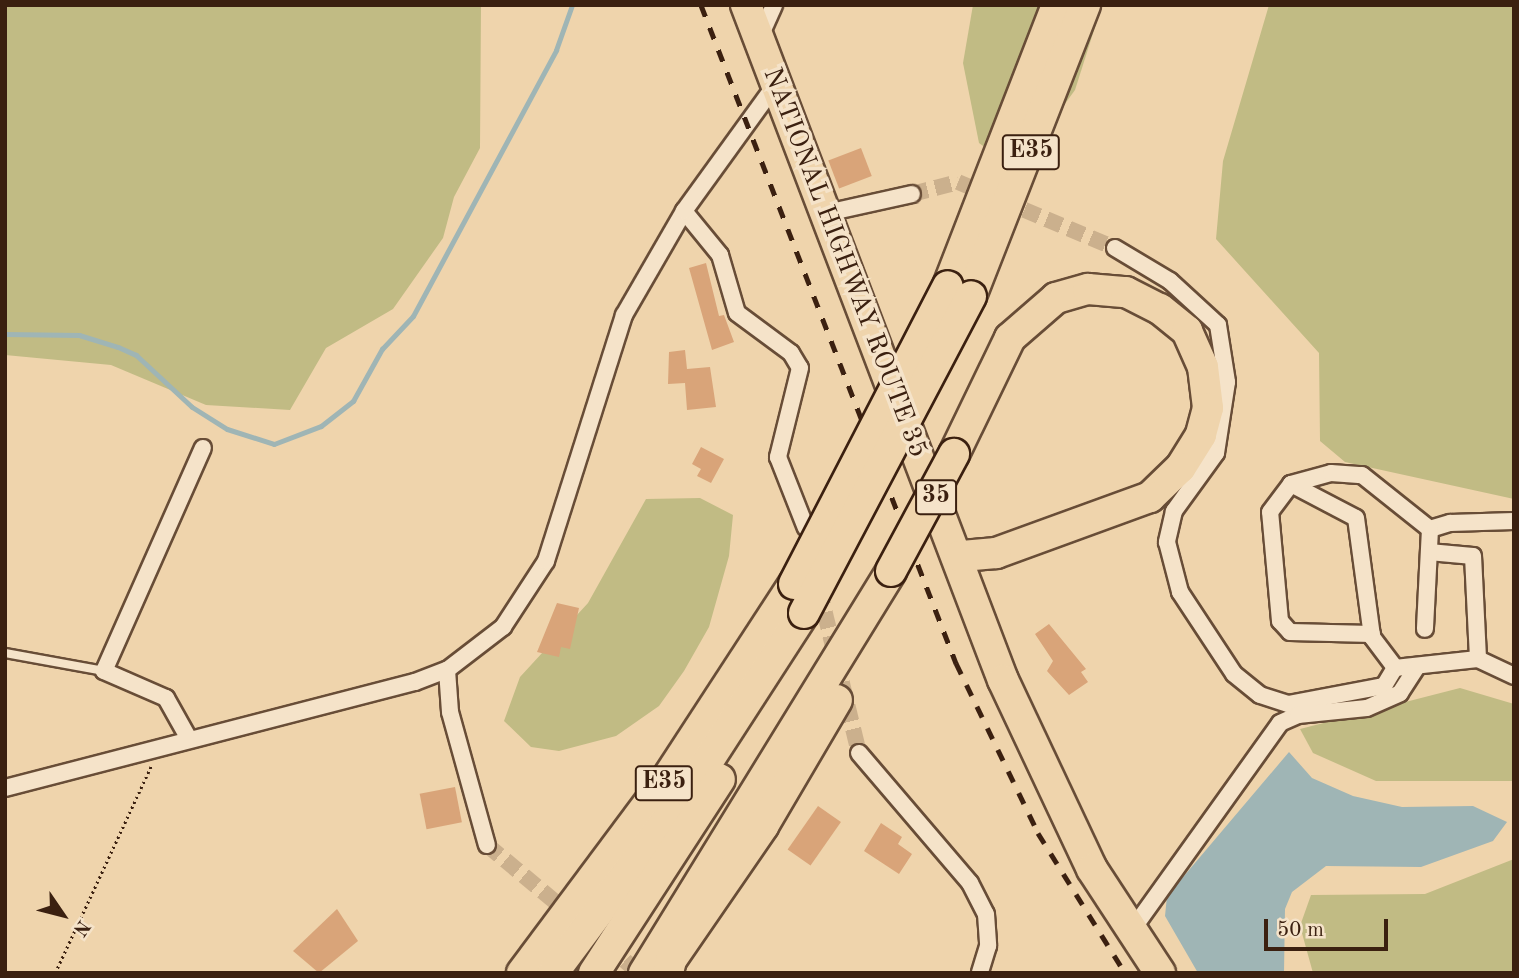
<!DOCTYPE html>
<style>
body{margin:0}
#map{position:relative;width:1519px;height:978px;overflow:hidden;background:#efd4ac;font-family:"Old Standard TT",serif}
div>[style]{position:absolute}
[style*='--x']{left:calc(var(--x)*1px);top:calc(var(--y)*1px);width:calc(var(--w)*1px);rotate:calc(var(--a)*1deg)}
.green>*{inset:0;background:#c1bb84}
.water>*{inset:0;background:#9fb5b5}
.stream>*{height:5px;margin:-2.5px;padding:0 2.5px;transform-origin:2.5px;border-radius:2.5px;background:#9fb5b5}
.building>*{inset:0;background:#d9a479;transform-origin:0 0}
.street-tunnel>*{height:16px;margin-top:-8px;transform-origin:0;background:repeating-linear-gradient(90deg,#cbb08d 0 16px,transparent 0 24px)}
.path>*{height:2.5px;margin-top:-1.25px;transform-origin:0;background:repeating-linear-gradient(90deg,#3b2010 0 2px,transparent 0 5.5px)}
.roads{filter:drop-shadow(2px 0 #684d37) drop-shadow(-2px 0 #684d37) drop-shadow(0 2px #684d37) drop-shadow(0 -2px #684d37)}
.lane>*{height:8px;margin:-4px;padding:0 4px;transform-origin:4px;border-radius:4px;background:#f5e3c9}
.street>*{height:16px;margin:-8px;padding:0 8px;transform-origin:8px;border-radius:8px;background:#f5e3c9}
.highway>*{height:30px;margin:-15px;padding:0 15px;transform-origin:15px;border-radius:15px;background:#efd4ac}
.rail>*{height:5px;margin-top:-2.5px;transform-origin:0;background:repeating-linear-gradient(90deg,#3b2010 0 12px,transparent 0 24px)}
.bridges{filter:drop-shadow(2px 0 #3b2010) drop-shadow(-2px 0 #3b2010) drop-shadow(0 2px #3b2010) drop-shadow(0 -2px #3b2010)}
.highway-bridge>*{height:30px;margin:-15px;padding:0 15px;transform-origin:15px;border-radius:15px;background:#efd4ac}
span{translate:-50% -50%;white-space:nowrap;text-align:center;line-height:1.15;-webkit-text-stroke:7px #f5e3c9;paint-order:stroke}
.shield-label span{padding:2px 5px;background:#f5e3c9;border:2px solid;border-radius:5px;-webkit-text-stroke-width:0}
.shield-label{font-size:24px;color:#3b2010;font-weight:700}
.street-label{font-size:26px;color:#3b2010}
.frame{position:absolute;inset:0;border:7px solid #3b2010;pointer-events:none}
.north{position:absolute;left:28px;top:880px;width:70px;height:70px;-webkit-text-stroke:5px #f5e3c9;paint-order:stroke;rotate:125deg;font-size:19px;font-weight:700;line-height:28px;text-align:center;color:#3b2010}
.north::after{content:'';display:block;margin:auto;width:24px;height:32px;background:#3b2010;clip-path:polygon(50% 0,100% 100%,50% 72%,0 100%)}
.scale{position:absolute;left:1264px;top:919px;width:124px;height:32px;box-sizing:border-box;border:4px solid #3b2010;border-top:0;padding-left:9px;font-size:21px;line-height:24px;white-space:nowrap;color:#3b2010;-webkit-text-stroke:5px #f5e3c9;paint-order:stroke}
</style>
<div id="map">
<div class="green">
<div style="clip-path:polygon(5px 5px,481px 5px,480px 148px,454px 197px,443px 238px,393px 309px,326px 348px,290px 410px,206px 405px,111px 365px,5px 355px)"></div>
<div style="clip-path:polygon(973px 5px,1102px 5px,1075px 90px,1033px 148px,1004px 161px,979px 143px,963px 63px)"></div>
<div style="clip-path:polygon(1269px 5px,1514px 5px,1514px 499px,1345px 462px,1320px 441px,1319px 353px,1216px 239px,1223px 161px)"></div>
<div style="clip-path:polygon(700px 498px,733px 515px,729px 556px,709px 627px,684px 671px,659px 706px,616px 736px,559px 751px,531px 747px,504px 721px,520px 677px,588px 603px,646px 499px)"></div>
<div style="clip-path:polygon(1460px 688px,1514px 704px,1514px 781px,1376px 781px,1313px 753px,1300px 729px)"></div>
<div style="clip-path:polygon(1514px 859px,1514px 973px,1313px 973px,1300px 926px,1311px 895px,1425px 894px)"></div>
</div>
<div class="water">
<div style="clip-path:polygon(1289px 752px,1312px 778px,1353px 796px,1402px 807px,1473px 806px,1507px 822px,1493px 841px,1421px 867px,1326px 866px,1292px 892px,1285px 909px,1284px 973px,1198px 973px,1165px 916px,1167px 896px)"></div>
</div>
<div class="stream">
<div style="--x:5;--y:334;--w:74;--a:0.8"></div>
<div style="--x:79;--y:335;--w:41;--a:17.1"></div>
<div style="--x:118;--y:347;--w:20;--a:24"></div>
<div style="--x:136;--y:355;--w:76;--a:42.9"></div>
<div style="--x:192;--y:407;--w:41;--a:32.2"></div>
<div style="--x:227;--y:429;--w:49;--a:17.7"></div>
<div style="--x:274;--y:444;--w:50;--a:-21"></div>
<div style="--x:321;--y:426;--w:41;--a:-38"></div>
<div style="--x:353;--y:401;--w:60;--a:-60.9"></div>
<div style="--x:382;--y:349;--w:45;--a:-46.8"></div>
<div style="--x:413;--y:316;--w:302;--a:-61.7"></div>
<div style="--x:556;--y:50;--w:48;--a:-70.4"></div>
</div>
<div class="building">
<div style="left:861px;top:148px;width:30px;height:35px;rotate:69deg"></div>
<div style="clip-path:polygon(706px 263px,719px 316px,724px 315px,734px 342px,712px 350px,689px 268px)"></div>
<div style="clip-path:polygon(685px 350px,687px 369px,710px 367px,716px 407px,687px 410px,685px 383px,668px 384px,669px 352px)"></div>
<div style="clip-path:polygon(701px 447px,724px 459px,711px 483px,697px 476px,701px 469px,692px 464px)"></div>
<div style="clip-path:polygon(557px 603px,579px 608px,570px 649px,561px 647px,559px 657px,537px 652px)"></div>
<div style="clip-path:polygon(1049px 624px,1086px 669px,1081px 672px,1088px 682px,1069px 695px,1047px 671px,1053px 661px,1035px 634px)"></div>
<div style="left:455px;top:787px;width:36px;height:36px;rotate:79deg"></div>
<div style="left:818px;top:806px;width:28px;height:53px;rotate:35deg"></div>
<div style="clip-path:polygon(881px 823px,902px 837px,898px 844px,912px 854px,899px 874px,864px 851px)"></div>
<div style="clip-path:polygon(337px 909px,358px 941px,319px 973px,293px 951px)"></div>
</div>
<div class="street-tunnel">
<div style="--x:912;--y:194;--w:48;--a:-14.6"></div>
<div style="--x:958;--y:182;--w:170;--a:22.8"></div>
<div style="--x:819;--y:589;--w:169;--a:76.3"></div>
<div style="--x:487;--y:845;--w:109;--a:39.8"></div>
<div style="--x:607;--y:945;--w:43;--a:41.2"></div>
</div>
<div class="path">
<div style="--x:55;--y:973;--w:228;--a:-65.1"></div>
</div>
<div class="roads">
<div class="lane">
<div style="--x:5;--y:653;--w:101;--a:10.3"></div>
</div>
<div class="street">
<div style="--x:759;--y:39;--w:37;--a:-66"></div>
<div style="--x:684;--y:211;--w:57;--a:50.7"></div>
<div style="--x:720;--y:255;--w:60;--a:73.7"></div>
<div style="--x:737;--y:313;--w:67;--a:36.5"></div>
<div style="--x:791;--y:353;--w:17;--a:59"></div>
<div style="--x:800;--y:368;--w:92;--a:103.9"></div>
<div style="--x:778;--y:457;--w:76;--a:68.5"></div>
<div style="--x:822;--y:214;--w:92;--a:-12.5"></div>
<div style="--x:1115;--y:248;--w:64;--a:31"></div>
<div style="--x:1170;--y:281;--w:65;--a:42.5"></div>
<div style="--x:1218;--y:325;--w:58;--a:81"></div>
<div style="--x:1227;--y:382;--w:72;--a:98.8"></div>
<div style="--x:1216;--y:453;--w:72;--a:125.9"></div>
<div style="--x:1174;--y:511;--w:32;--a:103"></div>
<div style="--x:1167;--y:542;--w:52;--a:75.4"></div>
<div style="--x:1180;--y:592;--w:98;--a:56.6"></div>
<div style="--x:1234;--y:674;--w:33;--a:39"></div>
<div style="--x:1260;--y:695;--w:29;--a:18"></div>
<div style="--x:1288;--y:704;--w:98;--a:-10.6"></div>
<div style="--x:1384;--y:686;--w:21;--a:-59"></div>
<div style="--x:1291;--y:484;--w:73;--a:27.6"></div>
<div style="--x:1356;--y:518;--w:120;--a:82.3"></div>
<div style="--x:1372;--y:637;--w:39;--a:53"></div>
<div style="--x:1395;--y:668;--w:83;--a:-6.2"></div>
<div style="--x:1478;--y:659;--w:40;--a:25"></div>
<div style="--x:1430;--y:529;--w:21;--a:-17"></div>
<div style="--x:1450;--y:523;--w:64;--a:-1.8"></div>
<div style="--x:1429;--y:552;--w:44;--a:5.2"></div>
<div style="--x:1473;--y:556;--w:103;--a:87.2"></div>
<div style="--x:1372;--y:634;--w:82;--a:-178.6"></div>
<div style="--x:1290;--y:632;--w:15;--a:-132"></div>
<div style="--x:1280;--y:621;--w:109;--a:-95.2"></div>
<div style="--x:1270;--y:512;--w:35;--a:-53"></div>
<div style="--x:1291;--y:484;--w:41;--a:-15.4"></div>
<div style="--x:1331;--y:473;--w:31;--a:4"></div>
<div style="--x:1362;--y:475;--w:87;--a:38.5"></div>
<div style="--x:1430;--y:529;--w:100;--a:92.9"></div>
<div style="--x:447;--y:670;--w:42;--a:85.9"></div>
<div style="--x:450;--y:712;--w:138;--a:74.5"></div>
<div style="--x:189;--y:739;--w:47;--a:-119.3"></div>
<div style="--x:166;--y:698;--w:68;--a:-156.5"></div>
<div style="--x:104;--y:671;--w:244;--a:-66.1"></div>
<div style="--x:859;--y:753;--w:171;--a:49.5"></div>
<div style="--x:970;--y:883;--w:35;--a:63"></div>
<div style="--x:986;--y:914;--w:32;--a:86"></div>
<div style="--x:988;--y:946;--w:28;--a:107"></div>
<div style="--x:5;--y:788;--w:423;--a:-14.5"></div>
<div style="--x:415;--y:682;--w:34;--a:-21"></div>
<div style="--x:447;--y:670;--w:71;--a:-37.5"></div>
<div style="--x:503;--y:627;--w:79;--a:-56.9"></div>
<div style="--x:546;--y:561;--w:258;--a:-72.4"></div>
<div style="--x:624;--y:315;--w:120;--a:-60"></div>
<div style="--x:684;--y:211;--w:152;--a:-54.1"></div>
<div style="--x:1132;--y:930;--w:254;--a:-54.4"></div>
<div style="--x:1280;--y:723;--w:20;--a:-24"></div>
<div style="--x:1298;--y:715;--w:69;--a:-5.8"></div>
<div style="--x:1367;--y:708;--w:36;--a:-24"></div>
<div style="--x:1400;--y:693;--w:31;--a:-57"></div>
</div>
<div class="highway">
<div style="--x:746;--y:5;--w:722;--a:69.16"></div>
<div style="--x:1003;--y:680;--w:209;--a:64.8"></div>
<div style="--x:1092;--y:869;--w:124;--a:56.8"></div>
<div style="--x:948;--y:286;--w:301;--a:-68.8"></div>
<div style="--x:971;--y:296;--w:313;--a:-68.6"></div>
<div style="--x:954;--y:454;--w:129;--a:-64.2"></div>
<div style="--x:1010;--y:338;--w:61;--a:-41"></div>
<div style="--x:1056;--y:298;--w:33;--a:-16"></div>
<div style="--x:1088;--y:289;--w:38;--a:5"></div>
<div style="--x:1126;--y:292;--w:38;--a:27"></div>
<div style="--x:1160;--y:309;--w:35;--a:39"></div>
<div style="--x:1187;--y:331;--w:39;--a:66"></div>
<div style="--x:1203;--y:367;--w:41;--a:83"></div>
<div style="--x:1208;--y:408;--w:28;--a:105"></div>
<div style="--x:1201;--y:435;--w:39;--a:122"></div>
<div style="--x:1180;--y:468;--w:42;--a:136"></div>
<div style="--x:1150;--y:497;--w:164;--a:160"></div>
<div style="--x:996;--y:553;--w:37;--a:175"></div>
<div style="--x:522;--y:973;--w:244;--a:-53.3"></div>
<div style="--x:668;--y:777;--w:230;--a:-56.9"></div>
<div style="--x:553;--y:973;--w:226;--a:-53.3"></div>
<div style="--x:688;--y:792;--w:213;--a:-57.1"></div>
<div style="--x:594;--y:973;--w:231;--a:-57"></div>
<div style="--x:644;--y:973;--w:472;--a:-58.4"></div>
<div style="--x:668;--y:973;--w:13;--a:-77"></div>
<div style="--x:671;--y:960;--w:163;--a:-55.5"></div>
<div style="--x:763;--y:826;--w:146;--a:-59.6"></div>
</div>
</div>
<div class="rail">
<div style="--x:701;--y:5;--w:706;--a:68.82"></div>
<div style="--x:956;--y:663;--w:189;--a:64.2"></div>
<div style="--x:1038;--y:833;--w:165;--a:58.1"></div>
</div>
<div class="bridges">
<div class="highway-bridge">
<div style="--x:891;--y:571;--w:133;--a:-61.7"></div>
<div style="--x:794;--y:584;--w:335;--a:-62.7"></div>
<div style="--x:804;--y:613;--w:358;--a:-62.2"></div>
</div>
</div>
<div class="shield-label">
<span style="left:1031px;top:152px">E35</span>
<span style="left:936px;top:497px">35</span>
<span style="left:664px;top:783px">E35</span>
</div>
<div class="street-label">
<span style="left:844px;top:263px;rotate:69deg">NATIONAL HIGHWAY ROUTE 35</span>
</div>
<div class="frame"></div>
<div class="north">N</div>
<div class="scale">50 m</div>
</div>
